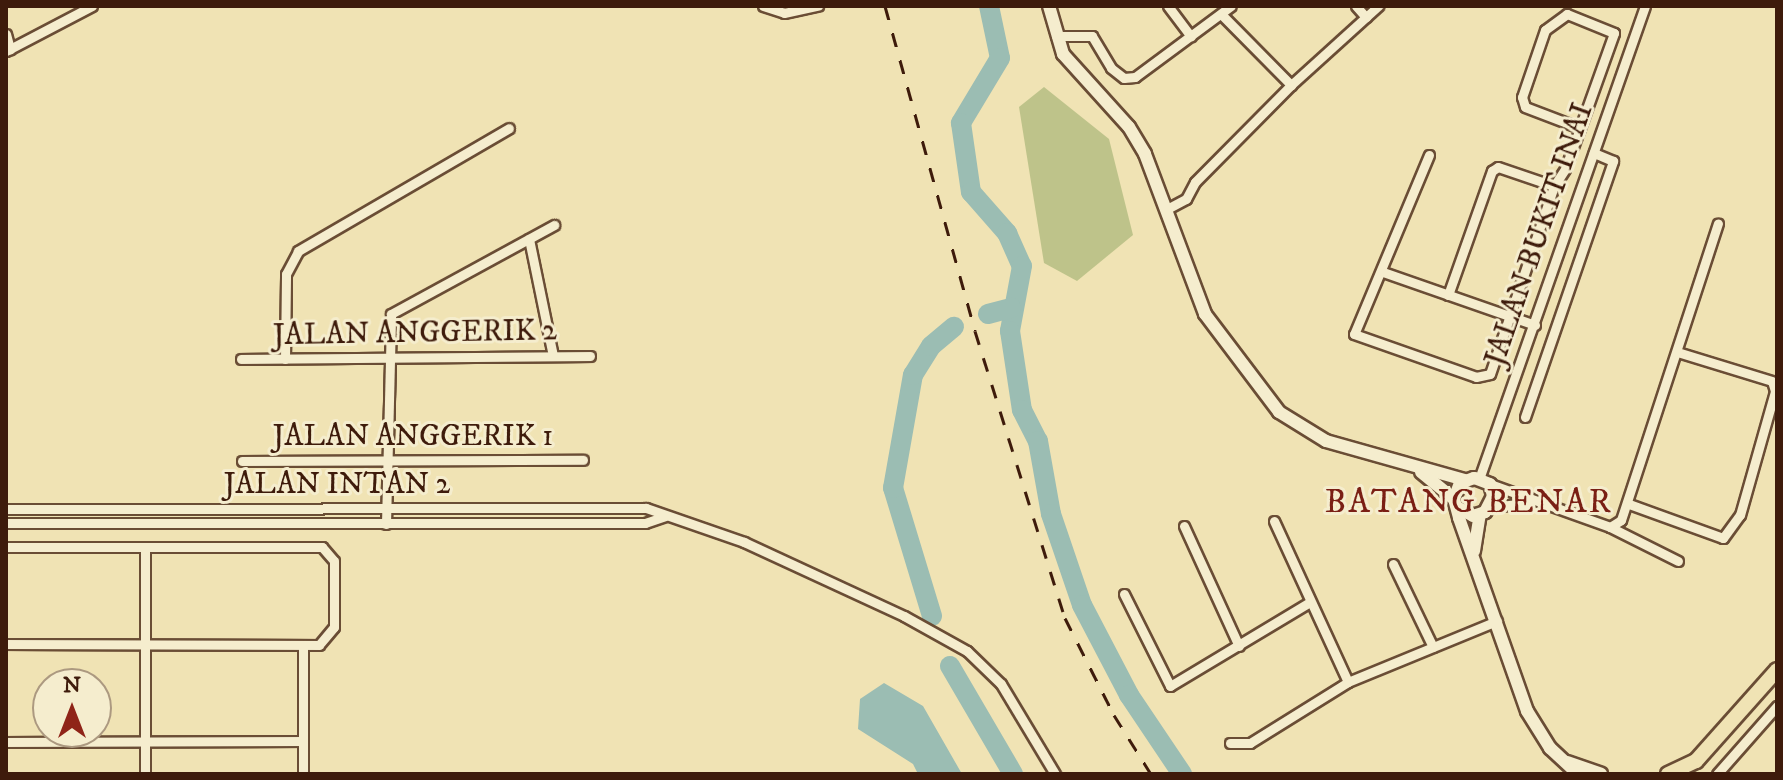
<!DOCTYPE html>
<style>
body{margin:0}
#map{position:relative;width:1783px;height:780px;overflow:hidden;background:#f0e3b4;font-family:"IM FELL DW Pica",serif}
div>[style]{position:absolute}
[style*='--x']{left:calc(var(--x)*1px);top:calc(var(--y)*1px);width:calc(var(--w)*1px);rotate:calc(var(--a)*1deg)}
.green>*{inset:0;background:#bec38a}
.water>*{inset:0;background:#9bbdb3}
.river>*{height:20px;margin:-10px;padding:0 10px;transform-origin:10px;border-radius:10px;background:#9bbdb3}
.roads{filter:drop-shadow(2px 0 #6a4d35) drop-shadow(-2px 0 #6a4d35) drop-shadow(0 2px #6a4d35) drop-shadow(0 -2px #6a4d35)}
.street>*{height:9px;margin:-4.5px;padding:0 4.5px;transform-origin:4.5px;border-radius:4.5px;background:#f5edce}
.secondary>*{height:12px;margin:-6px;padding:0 6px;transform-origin:6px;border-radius:6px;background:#f5edce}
.primary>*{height:14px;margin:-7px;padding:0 7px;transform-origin:7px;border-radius:7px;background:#f0e3b4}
.rail>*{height:3px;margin-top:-1.5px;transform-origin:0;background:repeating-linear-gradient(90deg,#3e1b0b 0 14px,transparent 0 28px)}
span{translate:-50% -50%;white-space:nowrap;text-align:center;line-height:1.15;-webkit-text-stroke:6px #f5edce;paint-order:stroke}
.street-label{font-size:30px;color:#3e1b0b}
.quarter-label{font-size:34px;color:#7a1f14;letter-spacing:2px}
.frame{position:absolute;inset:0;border:8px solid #3e1b0b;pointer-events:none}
.north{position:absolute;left:32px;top:668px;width:80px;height:80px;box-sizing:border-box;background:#f5edce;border:2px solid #ac9980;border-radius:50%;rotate:0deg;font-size:22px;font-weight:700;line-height:32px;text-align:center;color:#3e1b0b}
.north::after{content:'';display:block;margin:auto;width:28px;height:36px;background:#8f2418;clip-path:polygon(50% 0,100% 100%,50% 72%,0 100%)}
</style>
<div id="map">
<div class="green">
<div style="clip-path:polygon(1044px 87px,1109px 139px,1133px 235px,1077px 281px,1044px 263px,1019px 107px)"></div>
</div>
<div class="water">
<div style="clip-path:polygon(884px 683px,923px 706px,962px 774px,918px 774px,913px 764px,858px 729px,860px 699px)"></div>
</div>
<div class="river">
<div style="--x:989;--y:6;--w:53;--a:78.1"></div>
<div style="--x:1000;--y:58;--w:76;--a:121"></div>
<div style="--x:961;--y:123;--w:70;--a:81.8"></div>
<div style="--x:971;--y:192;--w:55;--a:48.7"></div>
<div style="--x:1007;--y:233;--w:36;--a:66"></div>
<div style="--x:1022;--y:266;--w:66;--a:100.5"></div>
<div style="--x:1010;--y:331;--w:80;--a:81.4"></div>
<div style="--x:1022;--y:410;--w:35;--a:63"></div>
<div style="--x:1038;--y:441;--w:74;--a:79.9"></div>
<div style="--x:1051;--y:514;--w:96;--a:71.2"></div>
<div style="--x:1082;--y:605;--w:102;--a:62.4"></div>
<div style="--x:1129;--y:695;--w:95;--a:56.1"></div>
<div style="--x:988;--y:314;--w:24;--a:-15"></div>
<div style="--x:932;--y:616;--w:134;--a:-106.9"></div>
<div style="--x:893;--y:488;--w:115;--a:-80"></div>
<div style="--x:913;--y:375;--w:34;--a:-58"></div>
<div style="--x:931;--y:346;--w:30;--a:-40"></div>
<div style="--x:950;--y:666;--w:125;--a:59.7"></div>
</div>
<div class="roads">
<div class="street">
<div style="--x:763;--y:6;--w:22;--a:18"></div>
<div style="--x:784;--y:13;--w:35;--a:-12"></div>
<div style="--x:1168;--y:6;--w:38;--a:53"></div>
<div style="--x:1356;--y:6;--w:15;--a:48"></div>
<div style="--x:1221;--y:14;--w:100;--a:45.4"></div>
<div style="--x:6;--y:34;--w:16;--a:75"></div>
<div style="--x:1056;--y:36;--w:36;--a:0"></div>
<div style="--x:1092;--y:36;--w:37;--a:59"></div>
<div style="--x:1111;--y:68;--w:16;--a:38"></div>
<div style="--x:1124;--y:78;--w:11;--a:-5"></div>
<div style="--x:1135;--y:77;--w:119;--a:-36.5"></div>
<div style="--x:6;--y:51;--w:97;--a:-27.6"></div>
<div style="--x:1429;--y:155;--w:194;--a:112.7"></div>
<div style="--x:1354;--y:334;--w:129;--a:19.4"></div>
<div style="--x:1476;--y:377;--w:14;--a:-12"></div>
<div style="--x:1490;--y:374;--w:199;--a:-71.2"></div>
<div style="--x:1554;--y:186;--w:20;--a:-57"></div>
<div style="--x:1565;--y:169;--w:44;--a:-69.9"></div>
<div style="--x:1580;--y:128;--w:101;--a:-70.3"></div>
<div style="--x:1614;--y:33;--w:51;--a:-158"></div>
<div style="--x:1567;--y:14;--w:27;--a:144"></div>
<div style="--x:1545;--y:30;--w:71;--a:108.9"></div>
<div style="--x:1522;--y:97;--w:10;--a:73"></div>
<div style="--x:1525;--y:107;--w:59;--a:20.9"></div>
<div style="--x:1165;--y:210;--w:24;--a:-28"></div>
<div style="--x:1186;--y:199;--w:19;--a:-62"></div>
<div style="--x:1195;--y:182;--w:136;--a:-45.3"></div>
<div style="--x:1291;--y:85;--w:118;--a:-42.2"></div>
<div style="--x:529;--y:239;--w:119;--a:78.4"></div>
<div style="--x:1383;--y:272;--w:161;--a:19.2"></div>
<div style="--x:1448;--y:295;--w:132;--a:-70.5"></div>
<div style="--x:1492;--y:171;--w:7;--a:-34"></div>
<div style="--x:1498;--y:167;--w:59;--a:18.7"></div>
<div style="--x:241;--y:359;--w:349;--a:-0.5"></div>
<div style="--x:285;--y:359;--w:85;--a:-89.3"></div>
<div style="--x:286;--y:274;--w:26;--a:-62"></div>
<div style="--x:298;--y:251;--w:244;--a:-30.2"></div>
<div style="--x:1525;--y:417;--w:271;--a:-71"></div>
<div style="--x:1613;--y:161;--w:21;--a:-157"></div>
<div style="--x:242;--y:461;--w:341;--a:-0.2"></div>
<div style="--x:1479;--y:479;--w:501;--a:-70.66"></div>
<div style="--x:1490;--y:484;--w:127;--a:19.7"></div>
<div style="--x:1610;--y:527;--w:13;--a:-32"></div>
<div style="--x:1621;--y:520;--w:312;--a:-71.9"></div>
<div style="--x:1629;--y:504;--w:100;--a:19.9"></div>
<div style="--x:1723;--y:538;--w:29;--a:-54"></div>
<div style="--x:1740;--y:515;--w:129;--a:-74.2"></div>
<div style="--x:1775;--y:391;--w:10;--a:-107"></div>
<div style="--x:1772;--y:381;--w:99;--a:-163"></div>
<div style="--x:1490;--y:507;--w:38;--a:-6"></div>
<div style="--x:6;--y:509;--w:640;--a:-0.09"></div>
<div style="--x:646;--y:508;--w:104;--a:19.1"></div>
<div style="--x:744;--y:542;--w:176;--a:24.8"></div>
<div style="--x:904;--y:616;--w:72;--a:29.1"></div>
<div style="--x:967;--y:651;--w:47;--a:44.1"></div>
<div style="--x:1001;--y:684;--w:105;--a:59"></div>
<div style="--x:1274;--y:521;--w:177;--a:65.3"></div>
<div style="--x:6;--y:523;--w:639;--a:0"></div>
<div style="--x:645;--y:523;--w:21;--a:-19"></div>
<div style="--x:386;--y:524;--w:210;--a:-88.6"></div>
<div style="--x:391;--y:314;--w:186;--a:-28.6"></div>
<div style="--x:1184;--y:526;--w:132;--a:65.4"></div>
<div style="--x:1610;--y:527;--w:76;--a:26.6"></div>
<div style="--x:6;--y:547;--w:316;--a:0"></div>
<div style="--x:322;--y:547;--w:18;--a:49"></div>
<div style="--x:334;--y:561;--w:66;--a:90"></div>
<div style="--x:334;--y:627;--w:23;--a:130"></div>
<div style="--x:319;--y:645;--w:313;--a:-179.8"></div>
<div style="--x:145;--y:547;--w:227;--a:90"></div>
<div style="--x:1393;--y:564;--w:92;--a:64.3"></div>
<div style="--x:1124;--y:594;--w:103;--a:63.4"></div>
<div style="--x:1170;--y:686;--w:163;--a:-31"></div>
<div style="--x:303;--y:645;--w:129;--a:90"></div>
<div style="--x:6;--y:742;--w:297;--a:-0.2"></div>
<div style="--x:1230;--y:743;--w:20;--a:0"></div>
<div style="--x:1250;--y:743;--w:115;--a:-31.9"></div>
<div style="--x:1348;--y:682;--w:161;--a:-22.3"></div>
<div style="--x:1717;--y:774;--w:91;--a:-48.6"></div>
</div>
<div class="secondary">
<div style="--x:1049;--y:6;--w:50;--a:73.7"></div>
<div style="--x:1063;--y:54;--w:98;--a:47.9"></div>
<div style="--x:1129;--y:127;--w:31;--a:59"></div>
<div style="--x:1145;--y:154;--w:171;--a:69.4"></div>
<div style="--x:1205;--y:314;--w:123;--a:52.9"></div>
<div style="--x:1279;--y:412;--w:55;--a:31.7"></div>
<div style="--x:1326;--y:441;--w:144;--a:15.7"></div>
<div style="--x:1421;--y:472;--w:43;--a:39.3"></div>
<div style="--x:1457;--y:507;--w:18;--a:29"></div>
<div style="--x:1473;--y:516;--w:13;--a:-18"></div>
<div style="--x:1485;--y:512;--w:18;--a:-63"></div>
<div style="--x:1493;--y:496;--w:12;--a:-104"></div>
<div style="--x:1490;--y:484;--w:17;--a:-159"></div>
<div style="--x:1474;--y:478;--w:15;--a:160"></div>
<div style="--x:1460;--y:483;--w:17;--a:111"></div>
<div style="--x:1454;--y:499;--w:20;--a:75"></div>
<div style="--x:1459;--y:518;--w:205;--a:70.6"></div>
<div style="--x:1527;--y:711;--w:44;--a:58.1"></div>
<div style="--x:1550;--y:748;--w:38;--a:43"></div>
<div style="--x:1474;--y:551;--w:36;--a:-81"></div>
<div style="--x:1567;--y:762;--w:36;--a:19"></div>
</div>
<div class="primary">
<div style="--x:1668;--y:774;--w:31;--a:-25"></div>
<div style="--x:1696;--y:761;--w:122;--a:-48.3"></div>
</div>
</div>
<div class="rail">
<div style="--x:885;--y:6;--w:337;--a:74.5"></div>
<div style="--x:975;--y:331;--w:301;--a:72.6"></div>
<div style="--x:1065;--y:618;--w:109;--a:63.2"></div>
<div style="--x:1114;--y:715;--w:70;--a:57.9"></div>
</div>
<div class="street-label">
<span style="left:1540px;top:235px;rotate:-71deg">JALAN BUKIT INAI</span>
<span style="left:415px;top:334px;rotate:-1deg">JALAN ANGGERIK 2</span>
<span style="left:413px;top:437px">JALAN ANGGERIK 1</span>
<span style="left:337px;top:485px">JALAN INTAN 2</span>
</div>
<div class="quarter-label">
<span style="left:1469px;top:503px">BATANG BENAR</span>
</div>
<div class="frame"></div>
<div class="north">N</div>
</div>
